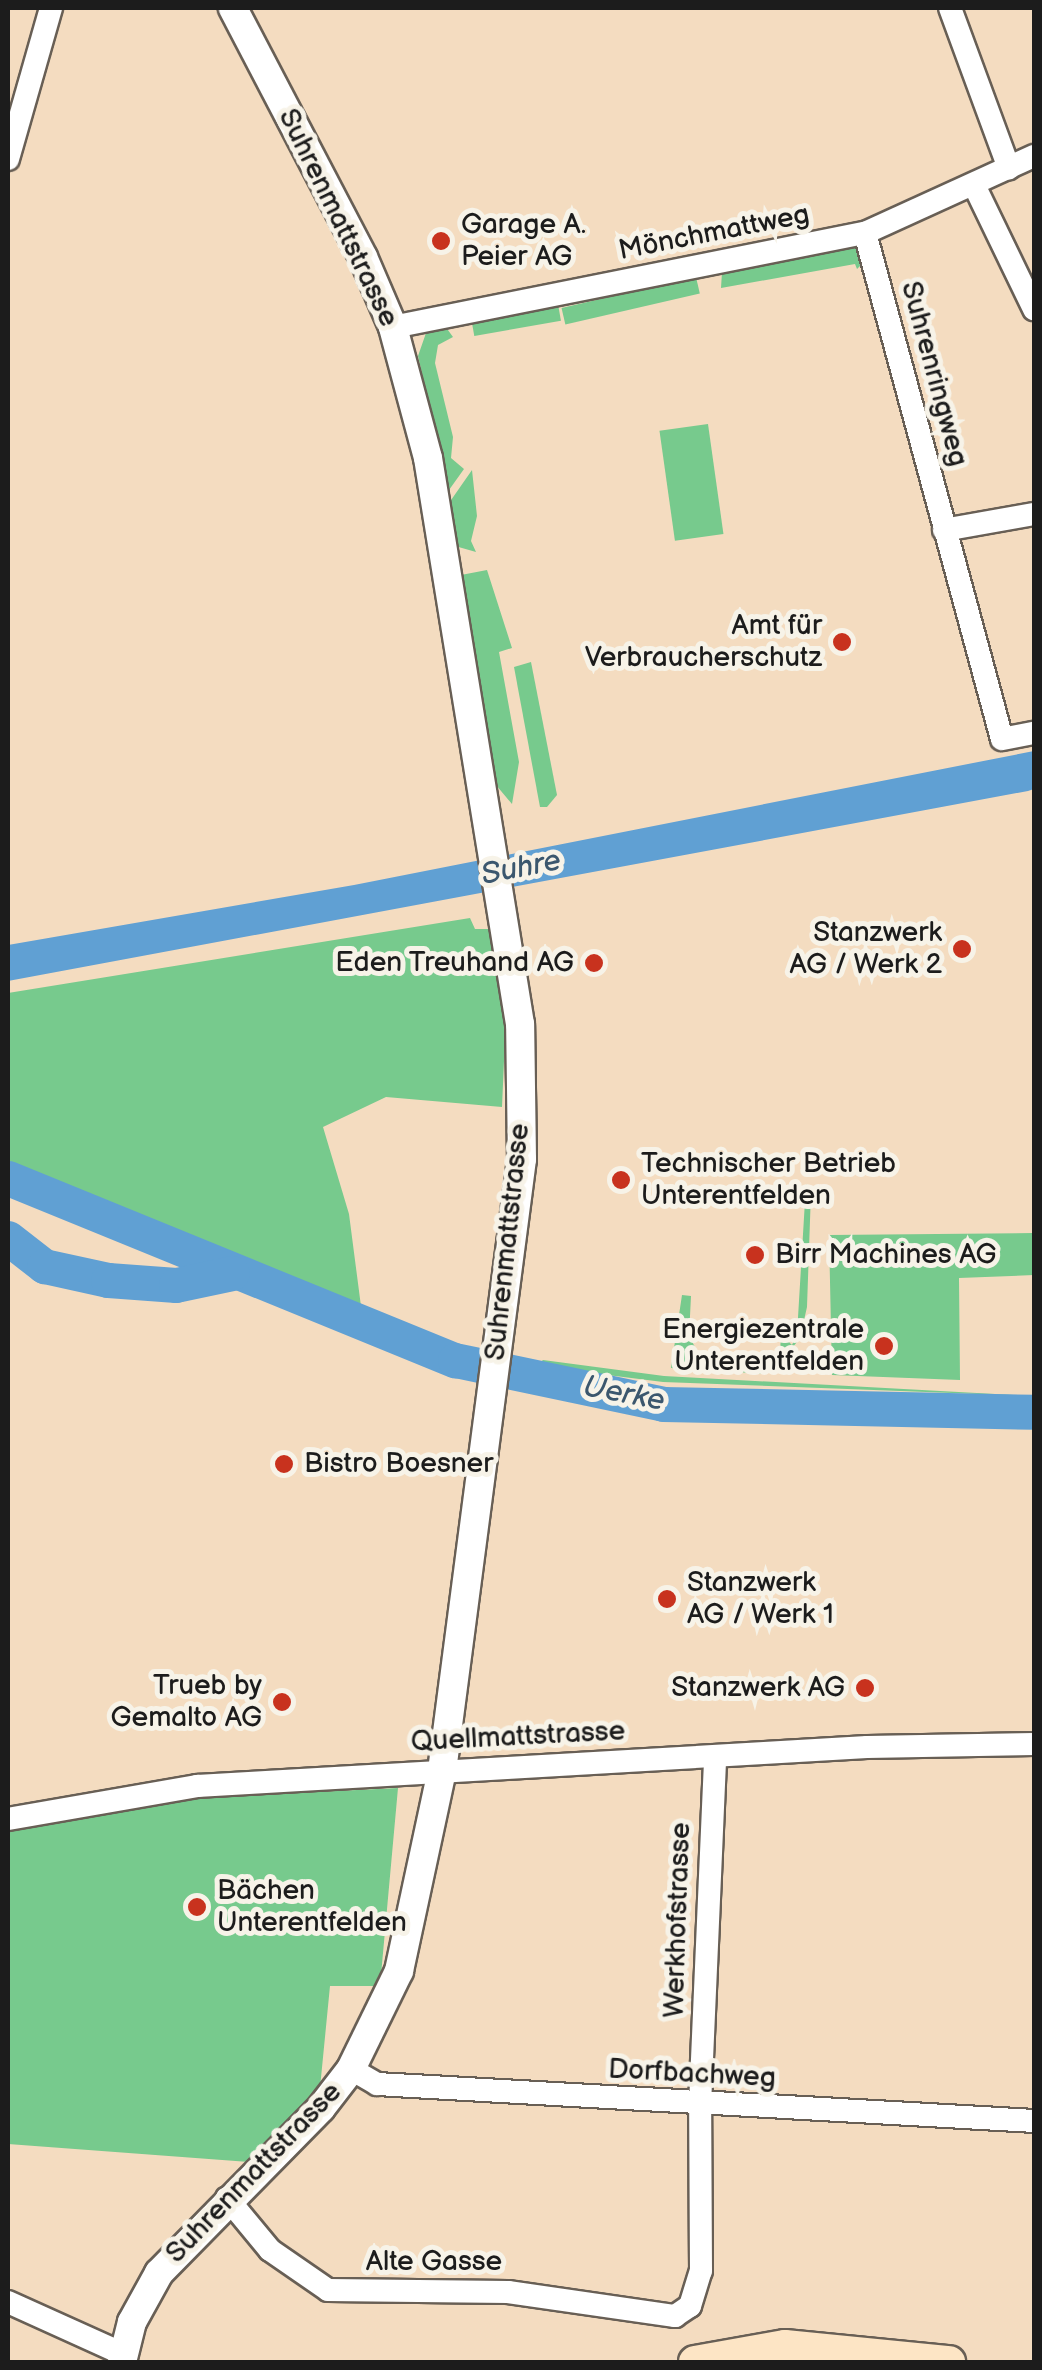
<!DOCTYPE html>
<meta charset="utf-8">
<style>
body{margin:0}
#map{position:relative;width:1042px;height:2370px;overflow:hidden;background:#f4dcc0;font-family:"Balsamiq Sans",sans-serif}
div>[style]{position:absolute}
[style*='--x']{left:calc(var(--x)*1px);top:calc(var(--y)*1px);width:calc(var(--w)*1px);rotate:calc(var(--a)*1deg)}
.green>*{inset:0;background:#77ca8d;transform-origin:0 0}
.water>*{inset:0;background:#60a0d3}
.river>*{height:35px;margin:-17.5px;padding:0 17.5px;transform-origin:17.5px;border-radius:17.5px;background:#60a0d3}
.roads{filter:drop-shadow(2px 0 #685f55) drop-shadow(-2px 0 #685f55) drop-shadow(0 2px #685f55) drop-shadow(0 -2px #685f55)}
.minor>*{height:22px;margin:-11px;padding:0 11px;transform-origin:11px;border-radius:11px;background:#fff}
.tertiary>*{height:28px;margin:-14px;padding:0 14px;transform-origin:14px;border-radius:14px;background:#fff}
.secondary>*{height:32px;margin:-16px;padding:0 16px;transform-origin:16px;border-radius:16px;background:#fde5c5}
.dots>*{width:28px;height:28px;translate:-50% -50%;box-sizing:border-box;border:5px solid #f7f3e8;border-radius:50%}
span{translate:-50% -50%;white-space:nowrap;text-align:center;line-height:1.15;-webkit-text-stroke:10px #f7f3e8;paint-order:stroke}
.street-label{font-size:28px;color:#1c1c1c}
.poi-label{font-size:28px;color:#1c1c1c}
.left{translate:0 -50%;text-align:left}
.right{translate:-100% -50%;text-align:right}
.water-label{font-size:30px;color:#3b576e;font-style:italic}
.frame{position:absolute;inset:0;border:10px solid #1c1c1c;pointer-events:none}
</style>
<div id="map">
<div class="green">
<div style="clip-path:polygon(863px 242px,869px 257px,857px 269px,855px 264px,721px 288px,722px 272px)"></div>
<div style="left:696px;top:277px;width:17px;height:138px;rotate:77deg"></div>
<div style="left:558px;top:304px;width:17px;height:88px;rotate:80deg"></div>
<div style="clip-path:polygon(445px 326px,453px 337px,438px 345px,435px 363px,453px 437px,451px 458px,464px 469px,449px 490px,418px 356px,426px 333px)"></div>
<div style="left:708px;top:424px;width:111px;height:49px;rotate:82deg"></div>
<div style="clip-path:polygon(472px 470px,477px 516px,471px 541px,476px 552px,455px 546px,449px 503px)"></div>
<div style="clip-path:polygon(487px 570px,512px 648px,499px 652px,519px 762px,512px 804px,496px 785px,461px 575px)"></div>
<div style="clip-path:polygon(531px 662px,557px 795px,547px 807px,540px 807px,514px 667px)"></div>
<div style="clip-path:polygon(470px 918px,475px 929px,493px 929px,506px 1015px,502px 1107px,386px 1097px,323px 1127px,349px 1214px,362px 1314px,8px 1165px,8px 993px)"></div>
<div style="clip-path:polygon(806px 1184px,811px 1192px,807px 1307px,800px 1338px,793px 1347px,780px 1353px,781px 1334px,792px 1345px,797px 1334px)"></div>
<div style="clip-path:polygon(1034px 1233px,1034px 1275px,959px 1278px,960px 1380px,832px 1375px,829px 1235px)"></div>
<div style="clip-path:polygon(682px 1295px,691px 1296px,689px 1336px,701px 1358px,767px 1367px,767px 1374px,671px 1368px)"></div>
<div style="clip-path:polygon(543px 1360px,664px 1376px,1034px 1396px,663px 1382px,536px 1366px)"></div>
<div style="clip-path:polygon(398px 1788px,380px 1986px,330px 1986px,320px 2088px,249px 2162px,8px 2144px,8px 1829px,170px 1799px)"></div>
</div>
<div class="water">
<div style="clip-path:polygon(1034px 751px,1034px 789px,1028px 791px,8px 981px,8px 945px,354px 885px)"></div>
</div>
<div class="river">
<div style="--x:8;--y:1178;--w:483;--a:22.2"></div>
<div style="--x:455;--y:1360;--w:213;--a:11.9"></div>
<div style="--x:663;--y:1404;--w:371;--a:1.2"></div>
<div style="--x:8;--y:1238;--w:46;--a:37.9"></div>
<div style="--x:44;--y:1266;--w:66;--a:12.3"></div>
<div style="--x:108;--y:1280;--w:68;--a:4.2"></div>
<div style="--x:176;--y:1285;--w:57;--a:-12.1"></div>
</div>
<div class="roads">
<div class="minor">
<div style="--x:950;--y:8;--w:171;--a:69.8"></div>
<div style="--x:8;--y:159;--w:157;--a:-74.1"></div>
<div style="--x:974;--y:185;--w:138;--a:64.2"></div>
<div style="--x:865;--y:233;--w:524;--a:74.85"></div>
<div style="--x:1002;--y:739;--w:33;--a:-11"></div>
<div style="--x:393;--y:327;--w:481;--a:-11.3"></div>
<div style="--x:865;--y:233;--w:186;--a:-24.5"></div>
<div style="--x:944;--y:530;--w:91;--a:-10.1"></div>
<div style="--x:8;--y:1819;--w:192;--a:-9.9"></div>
<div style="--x:197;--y:1786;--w:671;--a:-3.33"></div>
<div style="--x:867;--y:1747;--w:167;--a:-1"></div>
<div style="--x:351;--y:2069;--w:30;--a:30"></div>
<div style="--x:377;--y:2084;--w:658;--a:3.22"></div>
<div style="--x:227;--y:2198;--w:67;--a:50.4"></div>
<div style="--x:270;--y:2250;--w:70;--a:34.6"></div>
<div style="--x:328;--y:2290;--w:180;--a:0.6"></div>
<div style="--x:508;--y:2292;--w:169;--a:8.2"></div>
<div style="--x:675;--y:2316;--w:18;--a:-34"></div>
<div style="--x:690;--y:2306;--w:37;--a:-73"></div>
<div style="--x:701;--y:2271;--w:166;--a:-90.3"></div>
<div style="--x:700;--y:2105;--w:347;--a:-87.5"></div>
<div style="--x:8;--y:2302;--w:126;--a:24.3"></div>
</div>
<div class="tertiary">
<div style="--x:122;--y:2362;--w:41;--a:-76"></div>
<div style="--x:132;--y:2322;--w:56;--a:-61.1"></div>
<div style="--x:159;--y:2273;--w:231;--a:-45.5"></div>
<div style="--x:321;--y:2108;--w:49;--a:-52.4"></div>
<div style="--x:351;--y:2069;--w:109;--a:-63.9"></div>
<div style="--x:399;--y:1971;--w:205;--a:-77.9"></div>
<div style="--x:442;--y:1771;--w:617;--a:-82.55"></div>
<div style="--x:522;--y:1159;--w:135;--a:-90.8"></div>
<div style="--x:520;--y:1024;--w:573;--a:-99.23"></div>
<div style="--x:428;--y:458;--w:136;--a:-105"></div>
<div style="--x:393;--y:327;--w:76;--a:-113.2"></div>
<div style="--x:363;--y:257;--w:281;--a:-117.6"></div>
</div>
<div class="secondary">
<div style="--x:695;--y:2362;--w:91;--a:-10.1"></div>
<div style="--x:785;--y:2346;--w:165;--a:5.6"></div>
</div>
</div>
<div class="dots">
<div style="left:441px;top:241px;background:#c8321e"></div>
<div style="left:842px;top:642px;background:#c8321e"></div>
<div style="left:962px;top:949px;background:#c8321e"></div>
<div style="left:594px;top:963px;background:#c8321e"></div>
<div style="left:621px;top:1180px;background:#c8321e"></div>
<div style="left:755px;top:1255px;background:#c8321e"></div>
<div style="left:884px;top:1346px;background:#c8321e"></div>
<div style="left:284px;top:1464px;background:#c8321e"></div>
<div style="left:667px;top:1599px;background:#c8321e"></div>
<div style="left:865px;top:1688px;background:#c8321e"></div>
<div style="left:282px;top:1702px;background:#c8321e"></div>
<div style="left:197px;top:1907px;background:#c8321e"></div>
</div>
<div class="street-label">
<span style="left:338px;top:218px;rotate:64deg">Suhrenmattstrasse</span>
<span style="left:714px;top:233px;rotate:-11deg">Mönchmattweg</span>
<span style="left:934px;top:374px;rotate:75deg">Suhrenringweg</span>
<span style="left:508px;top:1242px;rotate:-84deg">Suhrenmattstrasse</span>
<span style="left:518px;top:1737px;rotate:-3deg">Quellmattstrasse</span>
<span style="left:678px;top:1920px;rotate:-88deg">Werkhofstrasse</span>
<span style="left:692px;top:2074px;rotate:3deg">Dorfbachweg</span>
<span style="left:254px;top:2173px;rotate:-46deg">Suhrenmattstrasse</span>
<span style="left:434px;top:2262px">Alte Gasse</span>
</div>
<div class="poi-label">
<span class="left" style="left:461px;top:241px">Garage A.<br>Peier AG</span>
<span class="right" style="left:822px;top:642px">Amt für<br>Verbraucherschutz</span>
<span class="right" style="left:942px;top:949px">Stanzwerk<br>AG / Werk 2</span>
<span class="right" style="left:574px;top:963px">Eden Treuhand AG</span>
<span class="left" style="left:641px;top:1180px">Technischer Betrieb<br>Unterentfelden</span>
<span class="left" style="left:775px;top:1255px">Birr Machines AG</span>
<span class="right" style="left:864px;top:1346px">Energiezentrale<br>Unterentfelden</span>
<span class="left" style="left:304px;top:1464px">Bistro Boesner</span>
<span class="left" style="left:687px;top:1599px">Stanzwerk<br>AG / Werk 1</span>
<span class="right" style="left:262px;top:1702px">Trueb by<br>Gemalto AG</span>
<span class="right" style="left:845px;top:1688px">Stanzwerk AG</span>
<span class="left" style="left:217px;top:1907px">Bächen<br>Unterentfelden</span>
</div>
<div class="water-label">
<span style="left:521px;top:868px;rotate:-11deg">Suhre</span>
<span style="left:624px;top:1394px;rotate:11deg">Uerke</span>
</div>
<div class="frame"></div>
</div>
